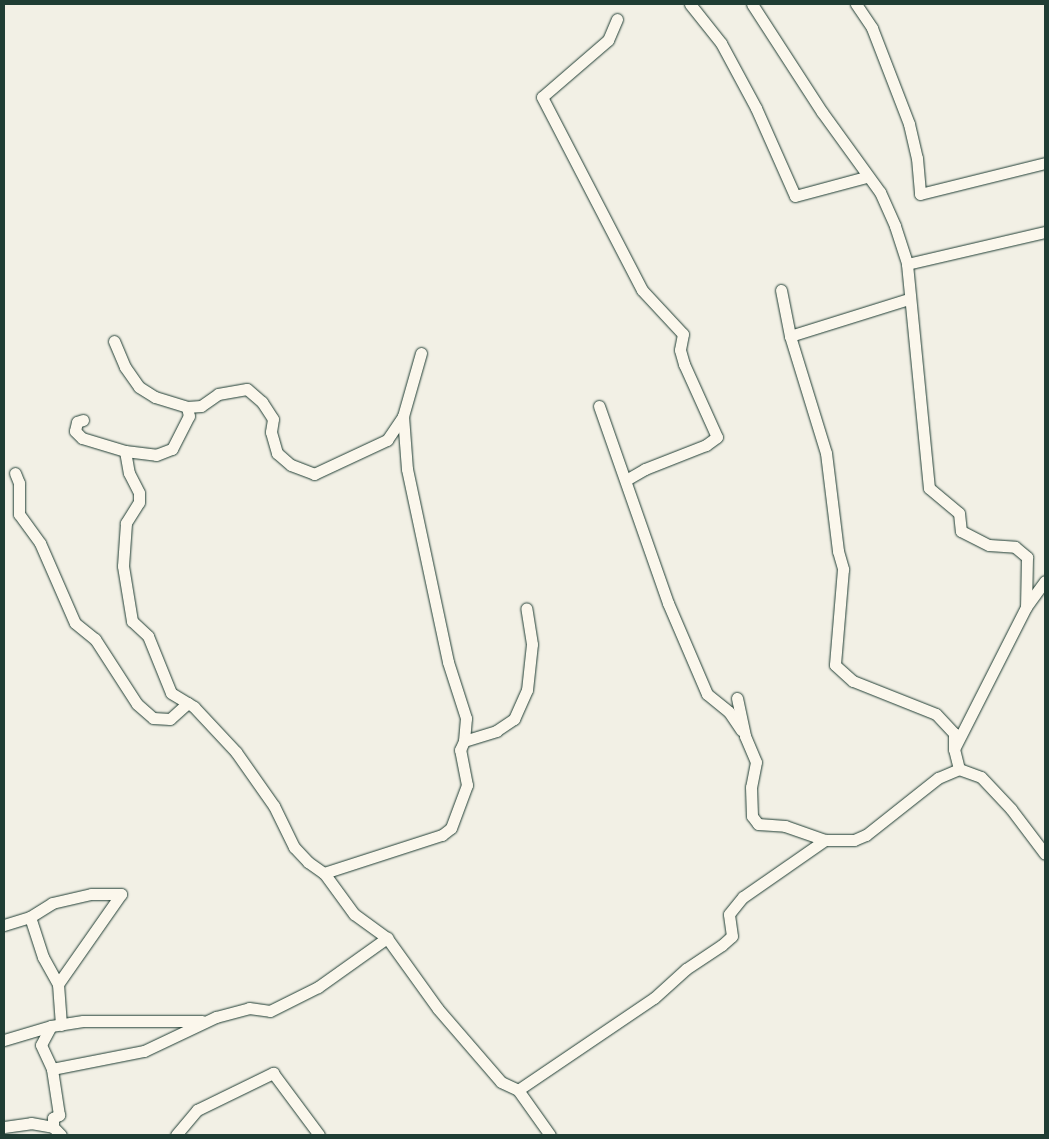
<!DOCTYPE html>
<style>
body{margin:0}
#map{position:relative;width:1049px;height:1139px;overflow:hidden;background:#f2f0e5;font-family:Kalam,sans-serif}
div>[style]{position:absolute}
.roads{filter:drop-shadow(0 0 1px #1f3d34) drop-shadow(0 0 1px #1f3d34)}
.minor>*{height:11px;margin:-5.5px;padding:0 5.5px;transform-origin:5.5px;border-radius:5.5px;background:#fbf7ec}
span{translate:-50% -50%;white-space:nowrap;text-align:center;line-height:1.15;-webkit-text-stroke:4.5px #fbf7ec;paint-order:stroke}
.frame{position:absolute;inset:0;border:5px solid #1f3d34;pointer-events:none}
</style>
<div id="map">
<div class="roads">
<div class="minor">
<div style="left:690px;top:4px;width:50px;rotate:51.5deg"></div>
<div style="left:721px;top:43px;width:74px;rotate:61.7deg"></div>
<div style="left:756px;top:108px;width:96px;rotate:66.1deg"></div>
<div style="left:795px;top:196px;width:73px;rotate:-15deg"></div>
<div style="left:752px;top:4px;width:129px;rotate:57.1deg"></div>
<div style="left:822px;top:112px;width:99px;rotate:54.1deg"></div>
<div style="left:880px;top:192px;width:37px;rotate:66deg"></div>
<div style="left:895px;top:226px;width:40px;rotate:72deg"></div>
<div style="left:907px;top:264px;width:225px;rotate:84.4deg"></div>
<div style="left:929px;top:488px;width:39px;rotate:40deg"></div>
<div style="left:959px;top:513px;width:18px;rotate:84deg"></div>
<div style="left:961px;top:531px;width:31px;rotate:27deg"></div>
<div style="left:989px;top:545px;width:26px;rotate:4deg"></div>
<div style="left:1015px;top:547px;width:16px;rotate:40deg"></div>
<div style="left:1027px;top:557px;width:50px;rotate:91.1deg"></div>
<div style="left:856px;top:4px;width:29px;rotate:56deg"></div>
<div style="left:872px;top:28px;width:103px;rotate:68.9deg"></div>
<div style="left:909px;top:124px;width:35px;rotate:77deg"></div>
<div style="left:917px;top:158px;width:36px;rotate:85deg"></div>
<div style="left:920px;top:194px;width:129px;rotate:-13.9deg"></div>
<div style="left:617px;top:19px;width:23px;rotate:113deg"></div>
<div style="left:608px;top:40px;width:87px;rotate:139.2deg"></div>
<div style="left:542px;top:97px;width:217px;rotate:62.6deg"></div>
<div style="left:642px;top:290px;width:60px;rotate:47deg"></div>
<div style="left:683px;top:334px;width:16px;rotate:101deg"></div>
<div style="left:680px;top:350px;width:15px;rotate:74deg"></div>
<div style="left:684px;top:364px;width:80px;rotate:65.7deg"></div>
<div style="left:717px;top:437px;width:14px;rotate:144deg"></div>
<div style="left:706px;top:445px;width:66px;rotate:158.5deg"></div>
<div style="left:645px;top:469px;width:22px;rotate:150deg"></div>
<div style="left:907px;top:264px;width:142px;rotate:-13.1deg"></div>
<div style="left:781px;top:290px;width:47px;rotate:78.9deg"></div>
<div style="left:790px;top:336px;width:125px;rotate:-17.3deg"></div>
<div style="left:790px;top:336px;width:122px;rotate:72.9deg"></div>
<div style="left:826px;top:453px;width:99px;rotate:83deg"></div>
<div style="left:838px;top:551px;width:19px;rotate:74deg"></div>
<div style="left:843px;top:569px;width:96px;rotate:94.8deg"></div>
<div style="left:835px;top:665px;width:24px;rotate:42deg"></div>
<div style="left:853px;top:681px;width:89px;rotate:21.7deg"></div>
<div style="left:936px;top:714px;width:26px;rotate:47deg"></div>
<div style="left:954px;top:733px;width:16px;rotate:90deg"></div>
<div style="left:114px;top:341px;width:28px;rotate:67deg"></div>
<div style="left:125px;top:367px;width:24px;rotate:55deg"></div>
<div style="left:139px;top:387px;width:19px;rotate:32deg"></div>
<div style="left:155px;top:397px;width:34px;rotate:17deg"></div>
<div style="left:187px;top:407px;width:14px;rotate:-4deg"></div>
<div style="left:201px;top:406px;width:21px;rotate:-35deg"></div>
<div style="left:218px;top:394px;width:29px;rotate:-10deg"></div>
<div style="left:247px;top:389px;width:20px;rotate:41deg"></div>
<div style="left:262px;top:402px;width:20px;rotate:57deg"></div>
<div style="left:273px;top:419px;width:13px;rotate:99deg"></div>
<div style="left:271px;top:432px;width:22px;rotate:74deg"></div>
<div style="left:277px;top:453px;width:18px;rotate:41deg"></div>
<div style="left:291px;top:465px;width:25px;rotate:21deg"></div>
<div style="left:314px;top:474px;width:81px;rotate:-25deg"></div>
<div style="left:387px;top:440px;width:29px;rotate:-56deg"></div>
<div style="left:421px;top:353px;width:66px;rotate:105.9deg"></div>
<div style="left:403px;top:416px;width:53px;rotate:85.7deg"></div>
<div style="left:407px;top:469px;width:197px;rotate:78deg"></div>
<div style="left:448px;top:662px;width:59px;rotate:72.2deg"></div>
<div style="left:466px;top:718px;width:23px;rotate:95deg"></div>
<div style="left:599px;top:406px;width:209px;rotate:70.7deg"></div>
<div style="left:668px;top:603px;width:99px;rotate:66.8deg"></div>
<div style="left:707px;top:694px;width:28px;rotate:39deg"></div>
<div style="left:729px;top:712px;width:22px;rotate:56deg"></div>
<div style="left:83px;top:420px;width:6px;rotate:162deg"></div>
<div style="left:77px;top:422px;width:9px;rotate:103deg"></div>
<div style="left:75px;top:431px;width:10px;rotate:45deg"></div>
<div style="left:82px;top:438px;width:45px;rotate:16.8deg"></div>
<div style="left:125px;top:451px;width:22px;rotate:80deg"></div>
<div style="left:129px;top:473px;width:22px;rotate:63deg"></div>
<div style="left:139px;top:493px;width:9px;rotate:90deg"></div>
<div style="left:139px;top:502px;width:25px;rotate:122deg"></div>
<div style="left:126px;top:523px;width:43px;rotate:94deg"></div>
<div style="left:123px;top:566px;width:56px;rotate:80.7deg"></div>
<div style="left:132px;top:621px;width:22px;rotate:43deg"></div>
<div style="left:148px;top:636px;width:61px;rotate:68deg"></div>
<div style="left:171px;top:693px;width:27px;rotate:31deg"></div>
<div style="left:194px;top:707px;width:62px;rotate:47deg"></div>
<div style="left:236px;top:752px;width:66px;rotate:54.9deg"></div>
<div style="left:274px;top:806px;width:46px;rotate:64deg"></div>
<div style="left:294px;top:847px;width:21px;rotate:47deg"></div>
<div style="left:308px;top:862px;width:19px;rotate:35deg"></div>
<div style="left:324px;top:873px;width:51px;rotate:53.8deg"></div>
<div style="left:354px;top:914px;width:41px;rotate:36deg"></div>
<div style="left:387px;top:938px;width:87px;rotate:54.3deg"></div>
<div style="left:438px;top:1009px;width:96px;rotate:49.2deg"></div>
<div style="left:501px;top:1082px;width:19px;rotate:25deg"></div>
<div style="left:518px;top:1090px;width:55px;rotate:54.6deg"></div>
<div style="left:125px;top:451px;width:31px;rotate:7deg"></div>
<div style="left:156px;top:455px;width:17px;rotate:-21deg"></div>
<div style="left:172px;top:449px;width:37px;rotate:-63deg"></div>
<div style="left:189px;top:416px;width:9px;rotate:-103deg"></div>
<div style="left:15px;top:473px;width:11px;rotate:68deg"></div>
<div style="left:19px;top:483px;width:31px;rotate:90deg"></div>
<div style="left:19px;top:514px;width:36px;rotate:54deg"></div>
<div style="left:40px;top:543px;width:87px;rotate:66.4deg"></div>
<div style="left:75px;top:623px;width:26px;rotate:39deg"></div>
<div style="left:95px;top:639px;width:77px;rotate:57.1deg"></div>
<div style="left:137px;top:704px;width:21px;rotate:41deg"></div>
<div style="left:153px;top:718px;width:17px;rotate:3deg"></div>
<div style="left:170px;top:719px;width:24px;rotate:-42deg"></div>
<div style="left:737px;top:698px;width:39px;rotate:78deg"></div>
<div style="left:745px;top:736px;width:28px;rotate:67deg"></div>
<div style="left:756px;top:762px;width:25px;rotate:101deg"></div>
<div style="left:751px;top:787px;width:29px;rotate:88deg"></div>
<div style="left:752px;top:816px;width:10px;rotate:53deg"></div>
<div style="left:758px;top:824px;width:27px;rotate:4deg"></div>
<div style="left:785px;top:826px;width:42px;rotate:19.3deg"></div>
<div style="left:825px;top:840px;width:29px"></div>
<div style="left:854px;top:840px;width:13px;rotate:-23deg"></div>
<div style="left:866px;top:835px;width:92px;rotate:-38.4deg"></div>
<div style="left:938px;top:778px;width:23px;rotate:-23deg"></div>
<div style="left:959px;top:769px;width:23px;rotate:20deg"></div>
<div style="left:981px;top:777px;width:44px;rotate:46.8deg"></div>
<div style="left:1011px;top:809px;width:56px;rotate:52.9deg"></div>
<div style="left:959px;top:769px;width:21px;rotate:-104deg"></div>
<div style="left:954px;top:749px;width:159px;rotate:-63.1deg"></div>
<div style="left:1026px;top:607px;width:32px;rotate:-54deg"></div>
<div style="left:324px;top:873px;width:124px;rotate:-17.9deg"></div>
<div style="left:442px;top:835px;width:11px;rotate:-38deg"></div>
<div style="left:451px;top:828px;width:46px;rotate:-69.6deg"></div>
<div style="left:467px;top:785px;width:36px;rotate:-101deg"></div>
<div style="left:460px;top:750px;width:10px;rotate:-66deg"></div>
<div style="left:464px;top:741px;width:34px;rotate:-17deg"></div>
<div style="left:496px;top:731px;width:22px;rotate:-34deg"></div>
<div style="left:514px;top:719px;width:32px;rotate:-66deg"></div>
<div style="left:527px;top:690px;width:46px;rotate:-83.8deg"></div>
<div style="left:532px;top:644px;width:36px;rotate:-99deg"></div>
<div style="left:30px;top:917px;width:42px;rotate:72deg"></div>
<div style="left:43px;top:957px;width:31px;rotate:61deg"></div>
<div style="left:58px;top:984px;width:41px;rotate:85.8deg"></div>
<div style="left:4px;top:925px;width:27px;rotate:-17deg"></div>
<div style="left:30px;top:917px;width:26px;rotate:-32deg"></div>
<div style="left:52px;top:903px;width:40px;rotate:-13deg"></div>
<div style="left:91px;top:894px;width:30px"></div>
<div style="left:58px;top:984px;width:110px;rotate:-55deg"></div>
<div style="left:51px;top:1026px;width:21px;rotate:118deg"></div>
<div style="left:41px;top:1045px;width:26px;rotate:65deg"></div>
<div style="left:4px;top:1040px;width:49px;rotate:-16.6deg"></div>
<div style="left:51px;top:1026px;width:32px;rotate:-9deg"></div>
<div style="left:83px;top:1021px;width:119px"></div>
<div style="left:518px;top:1090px;width:164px;rotate:-34.1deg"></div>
<div style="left:654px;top:998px;width:43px;rotate:-42.2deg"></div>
<div style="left:686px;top:969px;width:43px;rotate:-33.7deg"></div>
<div style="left:722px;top:945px;width:13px;rotate:-42deg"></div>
<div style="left:732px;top:936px;width:22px;rotate:-98deg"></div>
<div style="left:729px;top:914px;width:22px;rotate:-51deg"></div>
<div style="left:743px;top:897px;width:100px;rotate:-34.8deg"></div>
<div style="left:4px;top:1127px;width:27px;rotate:-8deg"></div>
<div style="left:31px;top:1123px;width:22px;rotate:10deg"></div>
<div style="left:53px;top:1127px;width:11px;rotate:45deg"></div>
<div style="left:53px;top:1127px;width:9px;rotate:-90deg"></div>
<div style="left:53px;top:1118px;width:7px;rotate:-27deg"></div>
<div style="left:59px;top:1115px;width:47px;rotate:-98.7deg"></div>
<div style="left:52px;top:1069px;width:94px;rotate:-11.1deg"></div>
<div style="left:144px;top:1051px;width:80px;rotate:-25.3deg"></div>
<div style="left:216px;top:1017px;width:34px;rotate:-15deg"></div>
<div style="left:249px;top:1008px;width:21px;rotate:8deg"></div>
<div style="left:270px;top:1011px;width:54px;rotate:-26.6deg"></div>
<div style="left:318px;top:987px;width:85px;rotate:-35.4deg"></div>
<div style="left:176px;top:1135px;width:33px;rotate:-50deg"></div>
<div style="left:197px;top:1110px;width:85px;rotate:-26deg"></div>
<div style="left:273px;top:1073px;width:77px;rotate:53.4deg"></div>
</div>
</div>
<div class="frame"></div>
</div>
